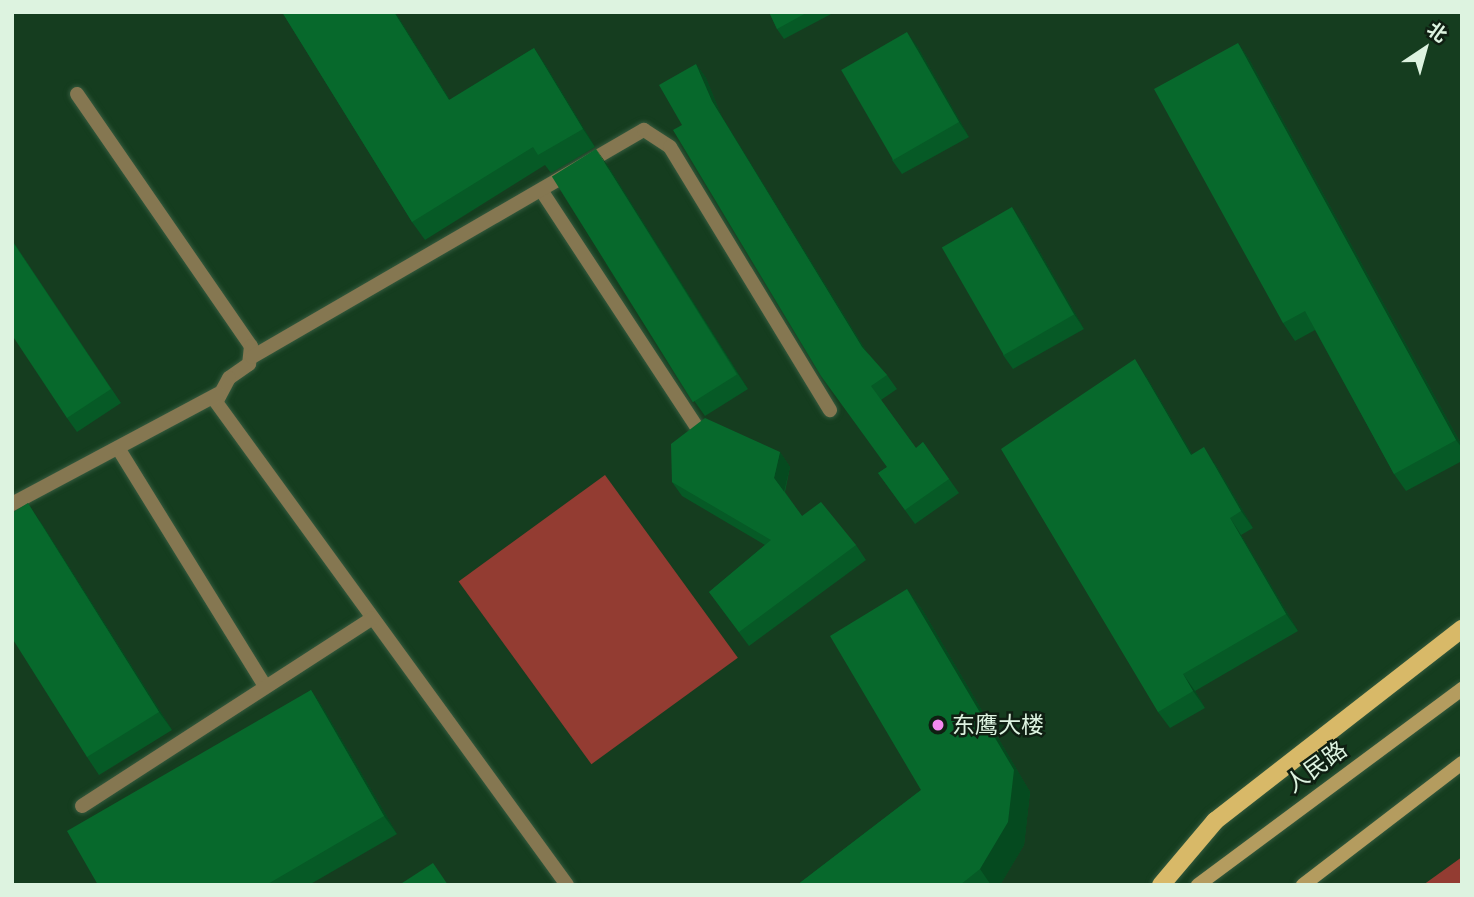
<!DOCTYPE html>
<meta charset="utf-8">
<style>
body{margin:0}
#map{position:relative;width:1474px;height:897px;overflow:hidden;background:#153d1f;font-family:"Asap Condensed","Noto Sans SC",sans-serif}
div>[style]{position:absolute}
.green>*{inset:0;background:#933c32;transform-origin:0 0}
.roads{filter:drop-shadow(0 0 2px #355a3e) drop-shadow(0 0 2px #355a3e)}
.lane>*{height:14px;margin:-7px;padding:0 7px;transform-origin:7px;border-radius:7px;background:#857751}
.secondary>*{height:14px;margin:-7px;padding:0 7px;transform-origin:7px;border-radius:7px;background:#b49c5f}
.primary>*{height:18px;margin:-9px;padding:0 9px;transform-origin:9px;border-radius:9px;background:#d8b968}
.wall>*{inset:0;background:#065a26}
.shaded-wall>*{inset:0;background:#054a1f}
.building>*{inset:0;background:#07692c;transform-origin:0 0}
.dots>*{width:19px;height:19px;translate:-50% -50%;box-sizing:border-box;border:4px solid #0f1f12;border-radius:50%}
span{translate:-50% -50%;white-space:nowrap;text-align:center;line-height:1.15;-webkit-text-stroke:5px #0f1f12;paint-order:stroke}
.poi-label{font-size:23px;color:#ddf3e0}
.left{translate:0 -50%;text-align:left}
.street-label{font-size:23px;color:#ddf3e0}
.frame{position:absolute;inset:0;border:14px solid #ddf3e0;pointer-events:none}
.north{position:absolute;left:1390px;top:14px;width:70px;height:70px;-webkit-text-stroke:5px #0f1f12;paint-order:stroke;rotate:36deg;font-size:19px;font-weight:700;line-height:28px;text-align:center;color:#ddf3e0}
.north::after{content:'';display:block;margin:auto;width:24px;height:32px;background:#ddf3e0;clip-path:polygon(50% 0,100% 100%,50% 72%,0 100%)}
</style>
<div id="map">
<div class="green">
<div style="left:605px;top:475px;width:226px;height:181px;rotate:54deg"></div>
<div style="clip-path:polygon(1462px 857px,1462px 885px,1423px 885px)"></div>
</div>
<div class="roads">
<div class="lane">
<div style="left:77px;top:94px;width:306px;rotate:55.4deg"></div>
<div style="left:251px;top:346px;width:18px;rotate:96deg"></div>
<div style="left:249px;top:364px;width:24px;rotate:145deg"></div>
<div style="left:229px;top:378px;width:27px;rotate:118deg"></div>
<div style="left:216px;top:402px;width:597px;rotate:53.99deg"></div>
<div style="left:541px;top:190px;width:282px;rotate:56.7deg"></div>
<div style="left:252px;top:357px;width:453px;rotate:-30.1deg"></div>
<div style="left:644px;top:130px;width:31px;rotate:33deg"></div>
<div style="left:670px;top:147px;width:308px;rotate:58.7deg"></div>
<div style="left:118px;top:448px;width:280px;rotate:58.3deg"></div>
<div style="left:12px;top:504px;width:234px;rotate:-28.1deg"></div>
<div style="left:82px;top:806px;width:346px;rotate:-32.9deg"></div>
</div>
<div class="secondary">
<div style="left:1198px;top:885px;width:329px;rotate:-36.6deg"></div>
<div style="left:1303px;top:885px;width:200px;rotate:-37.5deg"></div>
</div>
<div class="primary">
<div style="left:1161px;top:885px;width:84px;rotate:-49.8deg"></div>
<div style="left:1215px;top:821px;width:313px;rotate:-37.9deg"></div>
</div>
</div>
<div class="wall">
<div style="clip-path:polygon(282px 12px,395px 12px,450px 100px,534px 48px,546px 66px,595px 147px,551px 173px,545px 165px,425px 240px,412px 222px)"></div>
<div style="clip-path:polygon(769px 12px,832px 12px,833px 13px,784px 39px,777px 29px)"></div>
<div style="clip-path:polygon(1238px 43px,1250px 61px,1462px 446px,1462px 461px,1406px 491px,1394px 474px,1315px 330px,1295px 341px,1283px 323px)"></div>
<div style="clip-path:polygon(917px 46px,969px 137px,902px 174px,892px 160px)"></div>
<div style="clip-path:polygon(696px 64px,706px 78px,721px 115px,866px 351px,887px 375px,897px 389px,881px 400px,916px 448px,923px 442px,959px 493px,915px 524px,878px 473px,887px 467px)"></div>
<div style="clip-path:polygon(606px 163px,748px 389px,705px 416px,695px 402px)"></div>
<div style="clip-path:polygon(1022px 221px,1084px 329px,1013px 369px,1003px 355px)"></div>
<div style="clip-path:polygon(12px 240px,121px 403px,77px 432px,67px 418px)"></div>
<div style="clip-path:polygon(1146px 376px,1192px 454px,1215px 464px,1253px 528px,1241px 535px,1298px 631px,1195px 691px,1205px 708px,1170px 728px,1158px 712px)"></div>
<div style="clip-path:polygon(780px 452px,790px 467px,785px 492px,802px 516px,856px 545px,866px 560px,749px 646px,709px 592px,765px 545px,682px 496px,672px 482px)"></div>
<div style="clip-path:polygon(40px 521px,172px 730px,99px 775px,87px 757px)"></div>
<div style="clip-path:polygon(907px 589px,923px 611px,1030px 792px,1024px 845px,1000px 885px,797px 885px,921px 790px)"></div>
<div style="clip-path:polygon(311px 690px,323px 708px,397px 834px,309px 885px,98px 885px)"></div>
</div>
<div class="shaded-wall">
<div style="clip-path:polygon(394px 12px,395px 12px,461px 118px,449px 100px)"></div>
<div style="clip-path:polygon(907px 32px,917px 46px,969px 137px,959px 122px)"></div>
<div style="clip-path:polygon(1238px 43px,1250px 61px,1462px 446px,1462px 448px,1456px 440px)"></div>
<div style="clip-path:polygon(534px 48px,546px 66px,595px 147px,583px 129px)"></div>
<div style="clip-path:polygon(696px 64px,706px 78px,721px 115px,872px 361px,862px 347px,712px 101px)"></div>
<div style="clip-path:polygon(596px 149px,606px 163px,748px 389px,738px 374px)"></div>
<div style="clip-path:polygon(1012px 207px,1022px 221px,1084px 329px,1074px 314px)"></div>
<div style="clip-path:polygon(1135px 359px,1146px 376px,1202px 471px,1191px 455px)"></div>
<div style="clip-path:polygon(1204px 447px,1215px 464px,1253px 528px,1241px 511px)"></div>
<div style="clip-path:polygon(780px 452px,790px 467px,784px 492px,774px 478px)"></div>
<div style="clip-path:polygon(28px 503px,40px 521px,172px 730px,159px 712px)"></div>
<div style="clip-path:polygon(1230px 518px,1241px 535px,1298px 631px,1286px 614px)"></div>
<div style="clip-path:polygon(907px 589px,923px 611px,1030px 792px,1024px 845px,1000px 885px,991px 885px,980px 869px)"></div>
<div style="clip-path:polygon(1183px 674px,1195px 691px,1205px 708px,1193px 691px)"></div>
<div style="clip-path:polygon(311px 690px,323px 708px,397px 834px,384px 816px)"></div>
</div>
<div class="building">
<div style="clip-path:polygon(282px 12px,394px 12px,449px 100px,534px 48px,583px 129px,538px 155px,533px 147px,412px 222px)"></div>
<div style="clip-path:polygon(769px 12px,808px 12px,777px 29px)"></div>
<div style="left:907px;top:32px;width:104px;height:76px;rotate:60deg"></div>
<div style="clip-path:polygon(1238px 43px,1456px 440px,1394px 474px,1305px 311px,1283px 323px,1154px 89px)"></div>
<div style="clip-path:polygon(696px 64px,712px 101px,862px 347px,887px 375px,871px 386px,916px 448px,923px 442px,949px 479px,905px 510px,878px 473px,887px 467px,821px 376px,673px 130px,682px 125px,659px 85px)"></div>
<div style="left:596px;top:149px;width:266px;height:52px;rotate:58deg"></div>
<div style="left:1012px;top:207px;width:124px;height:81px;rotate:60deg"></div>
<div style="clip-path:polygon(12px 241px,111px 389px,67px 418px,12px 335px)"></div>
<div style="clip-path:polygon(1135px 359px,1191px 455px,1204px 447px,1241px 511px,1230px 518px,1286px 614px,1183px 674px,1193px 691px,1158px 712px,1001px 449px)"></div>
<div style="clip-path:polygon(705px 418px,780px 452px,774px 478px,802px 516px,821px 502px,856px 545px,739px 632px,709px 592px,771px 540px,672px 482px,671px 444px)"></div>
<div style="clip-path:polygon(28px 503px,159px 712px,87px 757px,12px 638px,12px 513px)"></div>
<div style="clip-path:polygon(907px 589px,1014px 770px,1008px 822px,980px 869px,960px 885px,797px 885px,921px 790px,830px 636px)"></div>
<div style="clip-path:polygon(311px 690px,384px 816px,266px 885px,98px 885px,67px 831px)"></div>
<div style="clip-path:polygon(433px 863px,448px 885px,399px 885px)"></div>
</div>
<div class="dots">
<div style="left:938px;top:725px;background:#f589ef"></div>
</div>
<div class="poi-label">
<span class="left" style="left:952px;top:725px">东鹰大楼</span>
</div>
<div class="street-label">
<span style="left:1316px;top:767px;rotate:-36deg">人民路</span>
</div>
<div class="frame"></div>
<div class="north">北</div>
</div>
